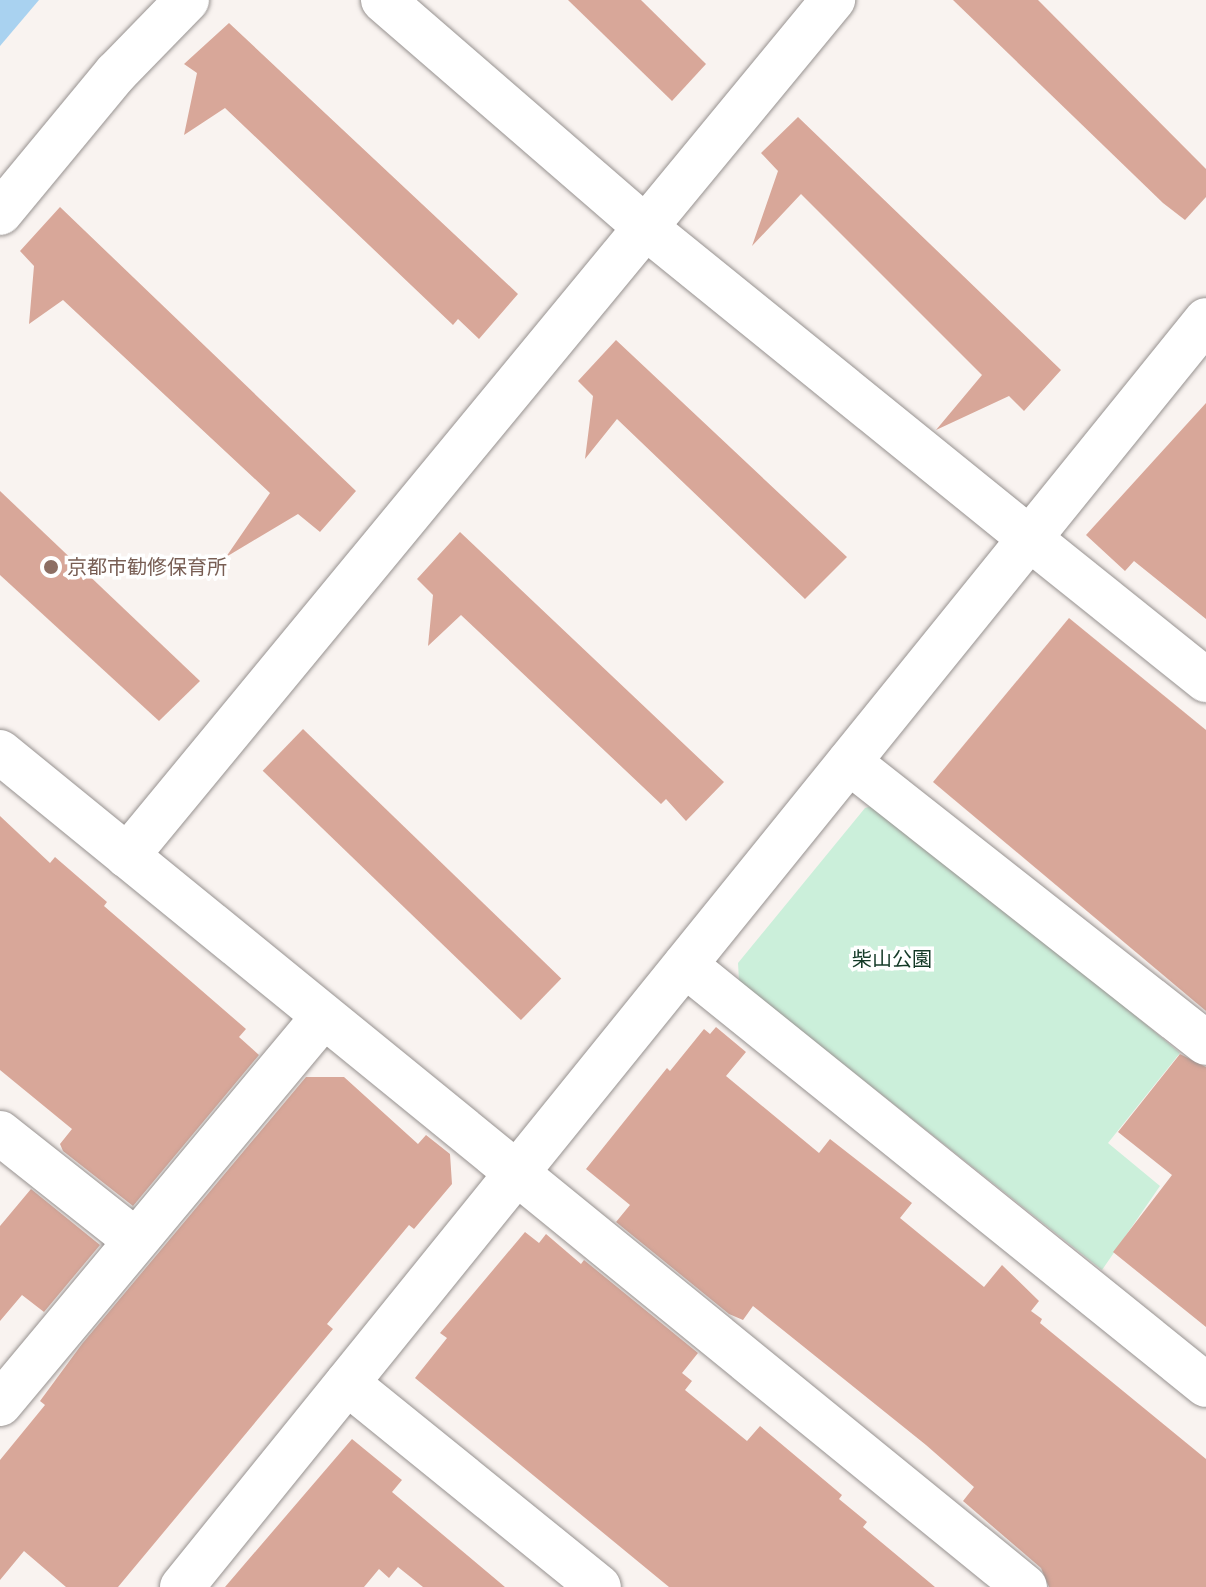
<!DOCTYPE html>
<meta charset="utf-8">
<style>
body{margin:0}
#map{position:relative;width:1206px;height:1587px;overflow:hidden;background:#f9f3f0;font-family:"Work Sans","Noto Sans JP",sans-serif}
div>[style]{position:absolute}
.green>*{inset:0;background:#cbefda}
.water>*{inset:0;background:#a9d2f0}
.building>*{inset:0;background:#d8a799;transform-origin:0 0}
.roads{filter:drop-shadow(0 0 2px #979290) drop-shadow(0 0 2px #979290)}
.minor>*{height:44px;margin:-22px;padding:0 22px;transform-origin:22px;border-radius:22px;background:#fff}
.tertiary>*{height:44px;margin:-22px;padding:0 22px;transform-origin:22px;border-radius:22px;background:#fff}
.dots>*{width:22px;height:22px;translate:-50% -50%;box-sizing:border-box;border:4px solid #fff;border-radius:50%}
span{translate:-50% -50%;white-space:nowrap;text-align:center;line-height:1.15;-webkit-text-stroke:7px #fff;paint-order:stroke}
.education-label{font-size:20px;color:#785e54}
.left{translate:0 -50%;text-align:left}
.park-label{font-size:20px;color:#133926}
</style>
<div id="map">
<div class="green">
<div style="clip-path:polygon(882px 803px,1180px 1053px,1108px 1143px,1160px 1186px,1102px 1270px,739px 981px,738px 963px,865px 808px)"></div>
</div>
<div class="water">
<div style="clip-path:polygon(0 0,39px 0,0 46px)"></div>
</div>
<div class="building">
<div style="clip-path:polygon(568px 0,641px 0,706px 64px,672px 101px)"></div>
<div style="clip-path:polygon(953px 0,1038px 0,1206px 169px,1206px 197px,1185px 220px,1163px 203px)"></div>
<div style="clip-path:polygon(229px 23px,518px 294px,479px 339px,458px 319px,453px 325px,225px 108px,184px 135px,197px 73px,184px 64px)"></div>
<div style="clip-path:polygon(798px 117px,1061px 370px,1024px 411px,1009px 396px,936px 430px,982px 375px,801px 194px,752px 246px,778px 171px,761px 153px)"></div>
<div style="clip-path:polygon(60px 207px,356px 491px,320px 532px,298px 514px,226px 557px,270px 493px,63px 300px,29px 324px,34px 266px,20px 251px)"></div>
<div style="clip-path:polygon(616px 340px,847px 557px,805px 599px,617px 419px,585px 459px,593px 396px,578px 381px)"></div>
<div style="clip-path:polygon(1206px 403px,1206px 619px,1134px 561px,1125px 571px,1086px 535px)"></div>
<div style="clip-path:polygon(0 491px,200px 681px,159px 721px,0 575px)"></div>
<div style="clip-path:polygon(460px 532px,724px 782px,686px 821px,666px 799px,661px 804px,461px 615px,428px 646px,433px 595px,417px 579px)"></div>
<div style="clip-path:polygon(1069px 618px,1206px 730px,1206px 1011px,933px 782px)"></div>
<div style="left:303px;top:729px;width:359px;height:58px;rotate:44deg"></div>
<div style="clip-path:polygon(0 816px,50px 863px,55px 857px,107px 902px,104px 906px,246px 1029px,239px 1037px,259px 1055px,133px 1206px,63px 1151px,60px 1144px,72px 1129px,0 1070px)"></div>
<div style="clip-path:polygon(716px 1027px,746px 1052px,726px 1076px,819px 1153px,830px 1139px,912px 1203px,900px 1218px,984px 1287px,1002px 1265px,1039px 1301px,1031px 1311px,1042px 1319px,1040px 1323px,1206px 1459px,1206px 1587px,1049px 1587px,1041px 1568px,963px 1501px,974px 1487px,926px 1445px,753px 1306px,743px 1320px,729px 1314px,616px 1222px,630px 1205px,586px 1169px,667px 1068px,670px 1071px,704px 1029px,710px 1034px)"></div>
<div style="clip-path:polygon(1180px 1054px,1206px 1067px,1206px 1327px,1113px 1252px,1172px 1175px,1118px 1132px)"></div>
<div style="clip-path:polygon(306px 1077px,344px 1077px,418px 1144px,426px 1135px,450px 1154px,452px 1184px,414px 1229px,409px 1225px,327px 1324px,333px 1329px,118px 1587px,66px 1587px,24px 1551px,0 1580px,0 1460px,45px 1405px,40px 1401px,82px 1344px)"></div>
<div style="clip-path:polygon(31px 1189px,100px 1245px,44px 1312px,22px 1295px,0 1321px,0 1226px)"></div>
<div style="clip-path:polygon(525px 1232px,539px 1243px,546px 1234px,581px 1264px,584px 1260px,698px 1353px,682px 1373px,692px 1381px,685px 1390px,747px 1441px,760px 1426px,842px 1495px,839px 1499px,867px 1522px,863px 1527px,935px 1587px,669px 1587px,415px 1378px,447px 1338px,440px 1333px)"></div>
<div style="clip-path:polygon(352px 1439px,402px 1480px,392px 1492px,505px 1587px,423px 1587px,398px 1567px,389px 1578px,379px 1569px,364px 1587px,225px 1587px)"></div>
</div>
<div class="roads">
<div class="minor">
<div style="left:0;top:213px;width:182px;rotate:-50.4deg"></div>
<div style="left:116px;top:73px;width:102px;rotate:-45.8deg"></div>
<div style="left:1030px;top:539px;width:226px;rotate:38.7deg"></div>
<div style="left:0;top:752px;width:1322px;rotate:39.17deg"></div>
<div style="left:849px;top:762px;width:454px;rotate:38.2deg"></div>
<div style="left:127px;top:856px;width:1110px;rotate:-50.49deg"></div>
<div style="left:685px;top:965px;width:669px;rotate:38.87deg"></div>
<div style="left:0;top:1133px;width:172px;rotate:38.4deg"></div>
<div style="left:347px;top:1383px;width:324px;rotate:39deg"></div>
<div style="left:0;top:1404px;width:504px;rotate:-50.15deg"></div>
<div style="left:182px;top:1587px;width:1629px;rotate:-51.05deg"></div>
</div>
<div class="tertiary">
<div style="left:383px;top:0;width:347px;rotate:40.9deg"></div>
<div style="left:645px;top:227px;width:496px;rotate:39deg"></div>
</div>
</div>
<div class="dots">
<div style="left:51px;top:567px;background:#8d6e63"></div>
</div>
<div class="education-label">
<span class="left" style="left:67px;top:567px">京都市勧修保育所</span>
</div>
<div class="park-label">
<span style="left:892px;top:959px">柴山公園</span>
</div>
</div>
